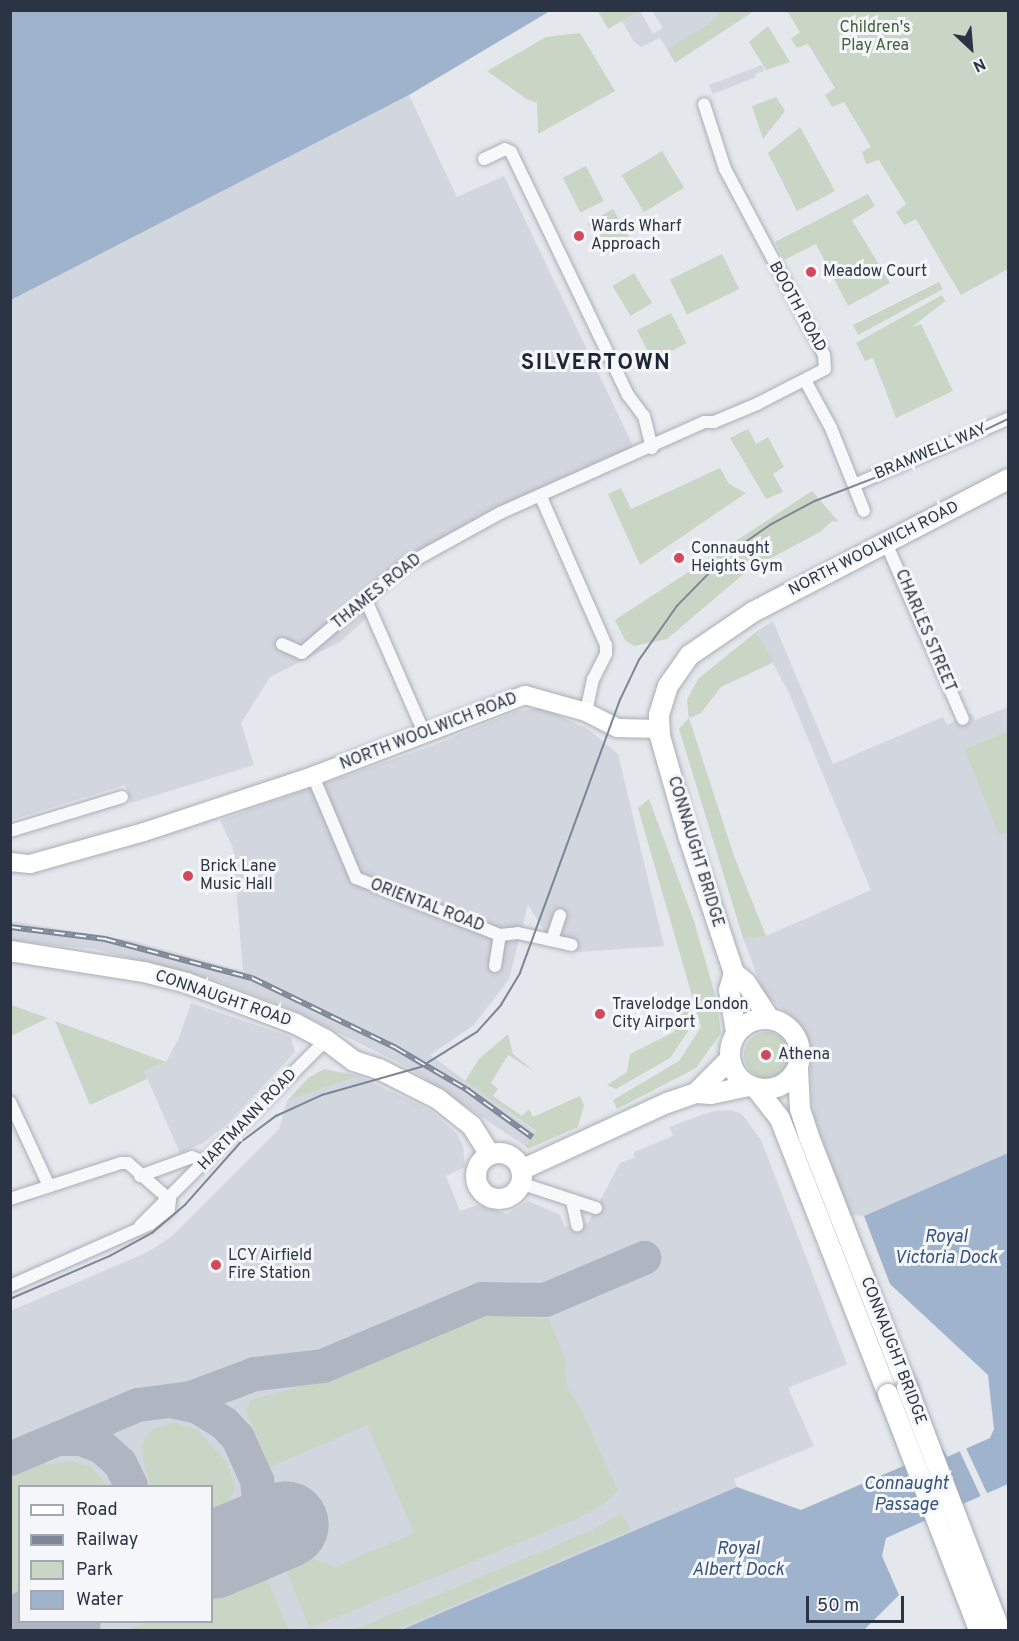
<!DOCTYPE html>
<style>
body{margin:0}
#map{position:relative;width:1019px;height:1641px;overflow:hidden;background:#e4e7ec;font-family:Overpass,sans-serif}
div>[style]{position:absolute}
.built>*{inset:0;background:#d2d6de}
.green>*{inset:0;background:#c9d6c5;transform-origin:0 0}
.round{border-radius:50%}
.water>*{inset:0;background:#9fb4cc}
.pier>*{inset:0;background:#e4e7ec;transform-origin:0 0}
.taxiway>*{height:34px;margin:-17px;padding:0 17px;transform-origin:17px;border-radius:17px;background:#b0b6c1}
.runway>*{height:87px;margin:-43.5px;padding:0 43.5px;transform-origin:43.5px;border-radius:43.5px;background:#b0b6c1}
.roads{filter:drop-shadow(0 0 2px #a9aeb7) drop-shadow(0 0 2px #a9aeb7)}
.street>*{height:12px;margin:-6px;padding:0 6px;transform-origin:6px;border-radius:6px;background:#f7f8fa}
.secondary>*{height:18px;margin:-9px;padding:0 9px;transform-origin:9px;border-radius:9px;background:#fff}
.primary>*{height:20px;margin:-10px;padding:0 10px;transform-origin:10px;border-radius:10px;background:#fff}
.primary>.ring{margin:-10px;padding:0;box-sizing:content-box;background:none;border:20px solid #fff;border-radius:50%}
.tram>*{height:1.5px;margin:-0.75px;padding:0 0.75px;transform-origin:0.75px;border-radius:0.75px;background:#7d8696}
.rail>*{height:6px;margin-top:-3px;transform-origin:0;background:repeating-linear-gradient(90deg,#f4f6f9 0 11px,#7d8696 0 22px);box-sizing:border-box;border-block:2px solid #7d8696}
.bridges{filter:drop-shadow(0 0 2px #a3abb8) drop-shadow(0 0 2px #a3abb8)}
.primary-bridge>*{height:20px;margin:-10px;padding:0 10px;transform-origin:10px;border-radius:10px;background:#fff}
.dots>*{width:16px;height:16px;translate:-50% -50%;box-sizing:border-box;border:3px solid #f4f6f9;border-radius:50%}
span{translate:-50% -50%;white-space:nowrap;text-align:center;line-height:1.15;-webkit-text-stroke:6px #f4f6f9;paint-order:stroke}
.park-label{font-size:16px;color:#3f6138}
.poi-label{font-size:16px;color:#2b3445}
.left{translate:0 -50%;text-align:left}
.street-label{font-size:16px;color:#2b3445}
.water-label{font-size:18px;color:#34527a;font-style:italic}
.district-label{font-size:22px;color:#1d2536;font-weight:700;letter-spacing:1.5px}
.frame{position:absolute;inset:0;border:12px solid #2b3445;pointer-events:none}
.legend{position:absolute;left:18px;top:1485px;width:195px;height:138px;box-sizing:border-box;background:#f4f6f9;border:2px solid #a4a8b1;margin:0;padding:8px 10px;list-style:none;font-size:18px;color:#2b3445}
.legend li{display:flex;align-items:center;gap:12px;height:30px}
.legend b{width:30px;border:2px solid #a4a8b1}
.north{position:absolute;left:941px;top:18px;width:60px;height:60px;-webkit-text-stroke:4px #f4f6f9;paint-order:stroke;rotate:154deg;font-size:16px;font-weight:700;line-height:24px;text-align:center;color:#2b3445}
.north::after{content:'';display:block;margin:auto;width:21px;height:27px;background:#2b3445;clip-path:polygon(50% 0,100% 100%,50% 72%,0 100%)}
.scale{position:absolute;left:806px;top:1596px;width:98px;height:27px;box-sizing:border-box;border:3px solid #2b3445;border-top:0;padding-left:8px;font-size:18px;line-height:21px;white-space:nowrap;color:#2b3445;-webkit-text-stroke:4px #f4f6f9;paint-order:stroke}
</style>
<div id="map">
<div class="built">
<div style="clip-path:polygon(640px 11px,653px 34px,663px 28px,652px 11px,718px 11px,716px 20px,667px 49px,660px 38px,641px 47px,634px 42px,622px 21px)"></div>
<div style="clip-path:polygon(762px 65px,764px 71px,755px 74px,756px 77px,713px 94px,709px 85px)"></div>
<div style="clip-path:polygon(409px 95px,457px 197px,504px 176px,635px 450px,428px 547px,372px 605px,369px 616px,340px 642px,270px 677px,241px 723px,254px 765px,131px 803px,125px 785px,11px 820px,11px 300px)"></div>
<div style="clip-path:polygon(773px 621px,833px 764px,943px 717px,947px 725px,972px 714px,975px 720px,1008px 707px,1008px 731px,964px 749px,999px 834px,1008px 831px,1008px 1153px,864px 1216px,850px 1215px,813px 1114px,809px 1049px,797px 1021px,764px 994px,743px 938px,766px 936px,871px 890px,789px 693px,756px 632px)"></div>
<div style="clip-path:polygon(542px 708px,588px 729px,618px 754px,664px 946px,577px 952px,554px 948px,528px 904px,509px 979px,474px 1025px,430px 1055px,536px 1132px,525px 1146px,409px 1068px,291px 1009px,215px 980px,94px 949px,11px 941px,10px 921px,134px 941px,243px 971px,233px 848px,220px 820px,434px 745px,517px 711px)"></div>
<div style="clip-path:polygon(191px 1003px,291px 1037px,295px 1052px,226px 1125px,203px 1143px,180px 1153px,144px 1071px,166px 1062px,178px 1040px)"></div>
<div style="clip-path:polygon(evenodd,359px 1076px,430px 1110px,457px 1134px,463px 1146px,465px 1167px,446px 1176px,460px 1211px,478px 1205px,507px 1214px,528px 1201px,560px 1215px,565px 1227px,588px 1223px,620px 1163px,634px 1158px,634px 1152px,673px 1136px,669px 1127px,713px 1111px,731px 1110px,742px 1114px,761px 1140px,847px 1364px,788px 1388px,814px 1446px,734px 1479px,737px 1487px,401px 1630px,11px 1630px,10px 1311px,146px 1253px,171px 1237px,279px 1129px,287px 1101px,359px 1076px,20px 1486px,212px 1486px,212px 1622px,20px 1622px,20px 1486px)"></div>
</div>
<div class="green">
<div style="clip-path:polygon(598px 11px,640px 11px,608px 29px)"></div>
<div style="clip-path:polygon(718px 11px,754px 11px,675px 63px,667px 49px,715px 20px)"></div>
<div style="clip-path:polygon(787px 11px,1008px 11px,1008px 269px,961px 295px,916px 219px,904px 225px,896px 212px,906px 204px,879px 160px,866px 164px,862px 152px,871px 147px,844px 102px,832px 107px,825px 95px,835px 88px,808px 44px,797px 48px,791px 39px,800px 32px)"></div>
<div style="clip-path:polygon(768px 26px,790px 62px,766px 70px,749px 42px)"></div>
<div style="clip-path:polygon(580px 33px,615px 91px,538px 134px,537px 103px,525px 98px,487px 71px,546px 37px)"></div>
<div style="clip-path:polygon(776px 97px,785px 111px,763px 139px,752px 106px)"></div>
<div style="clip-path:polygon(800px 127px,835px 191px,797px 211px,768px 153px)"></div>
<div style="left:662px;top:151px;width:43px;height:47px;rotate:59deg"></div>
<div style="left:586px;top:166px;width:39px;height:26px;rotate:63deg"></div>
<div style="clip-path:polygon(868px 194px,875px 206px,852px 220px,890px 283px,848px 306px,816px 244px,784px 260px,775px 242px)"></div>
<div style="left:613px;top:209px;width:36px;height:29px;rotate:60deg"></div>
<div style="left:722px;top:254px;width:39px;height:58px;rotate:64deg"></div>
<div style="left:634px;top:273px;width:35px;height:25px;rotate:59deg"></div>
<div style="clip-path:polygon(939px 282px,943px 289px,858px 335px,853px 325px)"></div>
<div style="clip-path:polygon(942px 295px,945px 301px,912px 327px,921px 324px,953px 391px,896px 418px,873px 358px,865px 361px,856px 343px)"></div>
<div style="left:671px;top:313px;width:34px;height:38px;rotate:63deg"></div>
<div style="clip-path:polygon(748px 429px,756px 444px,768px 437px,784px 467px,773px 474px,783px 492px,766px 499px,730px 438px)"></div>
<div style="clip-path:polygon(720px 468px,729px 484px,746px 493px,640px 565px,608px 494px,621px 488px,631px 509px)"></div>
<div style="clip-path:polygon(812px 491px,839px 522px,832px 521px,820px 532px,747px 571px,667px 639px,634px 646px,625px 640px,615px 620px)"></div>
<div style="clip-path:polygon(756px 632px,774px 662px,721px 687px,701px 713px,689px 718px,734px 856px,766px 936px,743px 938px,679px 729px,689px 718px,687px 700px,698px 679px)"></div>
<div style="clip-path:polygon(1008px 731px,1008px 831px,999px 835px,964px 749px)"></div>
<div style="clip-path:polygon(649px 799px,694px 921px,717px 1002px,721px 1033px,696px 1068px,617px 1109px,613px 1100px,679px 1061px,701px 1027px,638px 808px)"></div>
<div style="clip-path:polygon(11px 1005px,48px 1018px,11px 1036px)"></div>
<div style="clip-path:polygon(688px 1005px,688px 1031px,670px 1058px,616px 1089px,607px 1085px,627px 1072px,630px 1054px,674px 1032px,682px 1008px)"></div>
<div style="clip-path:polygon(55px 1021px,166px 1062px,144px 1071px,147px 1079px,90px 1105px)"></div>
<div class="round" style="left:744px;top:1032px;width:46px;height:46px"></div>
<div style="clip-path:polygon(508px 1034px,513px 1054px,534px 1071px,508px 1055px,491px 1083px,498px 1089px,493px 1096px,522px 1116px,529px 1109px,533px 1117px,580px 1096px,584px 1105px,578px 1127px,528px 1149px,525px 1146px,536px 1131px,465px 1081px,479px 1059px)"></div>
<div style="clip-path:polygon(324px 1069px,359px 1076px,287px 1101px,308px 1078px)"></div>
<div style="clip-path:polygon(493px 1316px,549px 1319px,565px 1359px,566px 1385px,580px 1407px,618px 1491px,605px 1503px,574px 1520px,310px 1628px,283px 1564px,304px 1555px,336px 1567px,414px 1533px,367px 1425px,270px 1467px,246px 1411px,251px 1400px,341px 1375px,469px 1321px)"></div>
<div style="clip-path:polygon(174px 1422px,198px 1430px,228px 1464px,235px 1490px,224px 1511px,212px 1516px,212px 1486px,151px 1486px,142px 1457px,143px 1442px,153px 1429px)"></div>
<div style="clip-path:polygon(70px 1461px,90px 1466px,108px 1486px,20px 1486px,19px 1600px,11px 1603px,11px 1475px,30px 1467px)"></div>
<div style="clip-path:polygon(621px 1513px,631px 1530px,396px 1630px,354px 1630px,593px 1530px)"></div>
<div style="clip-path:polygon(264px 1572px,289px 1630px,126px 1630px,147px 1622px,212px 1622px,212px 1594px)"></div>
</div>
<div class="water">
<div style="clip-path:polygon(11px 10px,550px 10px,550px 11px,409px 95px,11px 300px)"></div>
<div style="clip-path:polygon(1008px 1153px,1008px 1484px,886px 1538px,882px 1556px,899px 1595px,864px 1630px,401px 1630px,737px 1487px,801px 1510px,943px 1449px,947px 1457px,990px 1438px,994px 1429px,988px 1375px,890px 1284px,864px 1216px)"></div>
</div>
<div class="pier">
<div style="left:965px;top:1446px;width:55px;height:7px;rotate:65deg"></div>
</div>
<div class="taxiway">
<div style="left:171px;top:1401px;width:28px;rotate:13deg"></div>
<div style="left:198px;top:1407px;width:31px;rotate:32deg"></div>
<div style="left:224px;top:1423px;width:21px;rotate:47deg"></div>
<div style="left:238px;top:1438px;width:46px;rotate:65.7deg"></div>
<div style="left:257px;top:1480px;width:19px;rotate:84deg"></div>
<div style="left:259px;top:1499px;width:27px;rotate:107deg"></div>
<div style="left:251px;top:1525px;width:20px;rotate:131deg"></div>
<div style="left:238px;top:1540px;width:30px;rotate:150deg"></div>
<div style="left:58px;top:1439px;width:23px"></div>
<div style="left:81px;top:1439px;width:22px;rotate:21deg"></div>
<div style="left:102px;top:1447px;width:24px;rotate:42deg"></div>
<div style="left:120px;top:1463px;width:25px;rotate:64deg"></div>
<div style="left:10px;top:1459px;width:139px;rotate:-22.9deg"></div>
<div style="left:138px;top:1405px;width:53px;rotate:-7.5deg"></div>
<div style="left:191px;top:1398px;width:68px;rotate:-20.6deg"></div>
<div style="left:255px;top:1374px;width:68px;rotate:-6.7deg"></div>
<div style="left:323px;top:1366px;width:173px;rotate:-22.8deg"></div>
<div style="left:482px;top:1299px;width:63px;rotate:0.9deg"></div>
<div style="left:545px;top:1300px;width:108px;rotate:-23deg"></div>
</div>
<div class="runway">
<div style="left:212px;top:1555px;width:79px;rotate:-23deg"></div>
<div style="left:36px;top:1630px;width:22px;rotate:-21deg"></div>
</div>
<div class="roads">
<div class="street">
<div style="left:484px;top:159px;width:23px;rotate:-25deg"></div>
<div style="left:505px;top:149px;width:7px;rotate:27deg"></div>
<div style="left:511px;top:152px;width:270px;rotate:64.3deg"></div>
<div style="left:628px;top:395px;width:26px;rotate:53deg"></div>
<div style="left:644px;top:416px;width:33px;rotate:76deg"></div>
<div style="left:806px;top:382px;width:52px;rotate:61.5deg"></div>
<div style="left:831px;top:428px;width:89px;rotate:68.3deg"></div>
<div style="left:854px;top:485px;width:168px;rotate:-23.2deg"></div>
<div style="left:541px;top:497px;width:162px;rotate:66.3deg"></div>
<div style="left:606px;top:645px;width:9px;rotate:90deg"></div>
<div style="left:606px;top:654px;width:28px;rotate:117deg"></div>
<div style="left:593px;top:679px;width:34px;rotate:102deg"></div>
<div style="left:886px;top:543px;width:192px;rotate:66.4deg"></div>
<div style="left:366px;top:600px;width:147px;rotate:66.4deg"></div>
<div style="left:282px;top:644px;width:22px;rotate:24deg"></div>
<div style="left:302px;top:653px;width:134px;rotate:-40.5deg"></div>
<div style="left:404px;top:566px;width:110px;rotate:-28.9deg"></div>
<div style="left:500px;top:513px;width:223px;rotate:-24deg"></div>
<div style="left:704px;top:422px;width:10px"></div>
<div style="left:714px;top:422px;width:47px;rotate:-22.7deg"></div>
<div style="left:757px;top:404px;width:76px;rotate:-27.2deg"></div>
<div style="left:825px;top:369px;width:14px;rotate:-94deg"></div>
<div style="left:824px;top:355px;width:211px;rotate:-118deg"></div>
<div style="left:725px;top:169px;width:68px;rotate:-107.9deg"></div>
<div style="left:313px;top:776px;width:111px;rotate:67.1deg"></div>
<div style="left:356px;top:878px;width:155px;rotate:21.6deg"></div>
<div style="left:500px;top:935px;width:18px;rotate:-6deg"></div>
<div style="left:518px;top:933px;width:55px;rotate:12.5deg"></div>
<div style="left:10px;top:831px;width:117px;rotate:-16.9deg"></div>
<div style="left:552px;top:940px;width:26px;rotate:-72deg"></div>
<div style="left:495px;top:966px;width:31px;rotate:-81deg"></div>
<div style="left:10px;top:1102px;width:93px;rotate:65.1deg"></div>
<div style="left:140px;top:1176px;width:55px;rotate:-20.1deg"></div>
<div style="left:192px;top:1157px;width:15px;rotate:23deg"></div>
<div style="left:520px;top:1183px;width:80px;rotate:18.2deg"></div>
<div style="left:10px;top:1199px;width:117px;rotate:-18deg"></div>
<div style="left:121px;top:1163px;width:7px"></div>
<div style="left:128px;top:1163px;width:56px;rotate:41.4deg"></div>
<div style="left:572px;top:1201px;width:25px;rotate:78deg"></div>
<div style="left:140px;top:1226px;width:263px;rotate:-45deg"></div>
<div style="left:10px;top:1286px;width:153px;rotate:-23.9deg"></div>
<div style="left:150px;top:1224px;width:24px;rotate:-38deg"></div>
<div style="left:169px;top:1209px;width:9px;rotate:-84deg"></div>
</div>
<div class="secondary">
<div style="left:10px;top:862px;width:20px;rotate:6deg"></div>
<div style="left:30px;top:864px;width:118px;rotate:-15.7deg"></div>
<div style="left:144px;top:832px;width:178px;rotate:-18.3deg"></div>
<div style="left:313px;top:776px;width:227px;rotate:-20.9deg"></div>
<div style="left:525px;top:695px;width:63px;rotate:15.6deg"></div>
<div style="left:586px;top:712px;width:35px;rotate:27deg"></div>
<div style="left:617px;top:728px;width:42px;rotate:1.4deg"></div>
</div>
<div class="primary">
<div style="left:10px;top:951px;width:136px;rotate:8.9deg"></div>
<div style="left:144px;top:972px;width:44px;rotate:14.3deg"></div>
<div style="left:187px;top:983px;width:116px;rotate:20.6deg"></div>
<div style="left:296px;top:1024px;width:34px;rotate:28deg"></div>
<div style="left:326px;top:1040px;width:35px;rotate:37deg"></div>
<div style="left:354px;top:1061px;width:26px;rotate:18deg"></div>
<div style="left:379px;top:1069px;width:66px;rotate:27deg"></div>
<div style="left:438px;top:1099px;width:43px;rotate:38.5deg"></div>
<div style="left:472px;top:1126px;width:34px;rotate:58deg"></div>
<div style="left:734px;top:973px;width:18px;rotate:106deg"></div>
<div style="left:729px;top:990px;width:43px;rotate:80.5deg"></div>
<div style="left:769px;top:1018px;width:42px;rotate:-123.3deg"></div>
<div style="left:746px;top:983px;width:16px;rotate:-140deg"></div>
<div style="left:734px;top:973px;width:142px;rotate:-108.4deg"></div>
<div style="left:689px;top:838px;width:106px;rotate:-105.9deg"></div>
<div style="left:660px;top:736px;width:21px;rotate:-93deg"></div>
<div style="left:659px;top:715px;width:30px;rotate:-73deg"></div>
<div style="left:668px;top:686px;width:38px;rotate:-55deg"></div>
<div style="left:690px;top:655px;width:76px;rotate:-34.3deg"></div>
<div style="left:753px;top:612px;width:288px;rotate:-27.5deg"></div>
<div class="ring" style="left:730px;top:1019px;width:50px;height:50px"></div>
<div style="left:798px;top:1069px;width:40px;rotate:87.1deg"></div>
<div style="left:800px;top:1109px;width:29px;rotate:72deg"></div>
<div style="left:809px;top:1137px;width:269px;rotate:68.6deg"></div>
<div style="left:756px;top:1088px;width:39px;rotate:52deg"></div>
<div style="left:780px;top:1119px;width:295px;rotate:68.6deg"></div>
<div style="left:696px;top:1093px;width:48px;rotate:-45deg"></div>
<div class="ring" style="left:476px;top:1153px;width:26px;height:26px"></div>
<div style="left:521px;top:1170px;width:161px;rotate:-24.7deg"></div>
<div style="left:667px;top:1103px;width:31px;rotate:-19deg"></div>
<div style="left:696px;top:1093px;width:15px;rotate:4deg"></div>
<div style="left:711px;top:1094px;width:40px;rotate:-12deg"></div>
</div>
</div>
<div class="tram">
<div style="left:10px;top:1299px;width:109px;rotate:-23.3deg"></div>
<div style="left:110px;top:1256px;width:48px;rotate:-28.7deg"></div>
<div style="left:152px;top:1233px;width:43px;rotate:-40.3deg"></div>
<div style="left:185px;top:1205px;width:84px;rotate:-48.4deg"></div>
<div style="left:241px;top:1142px;width:44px;rotate:-36.6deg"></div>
<div style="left:276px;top:1116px;width:51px;rotate:-24.5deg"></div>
<div style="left:322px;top:1095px;width:103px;rotate:-15.8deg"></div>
<div style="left:421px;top:1067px;width:66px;rotate:-32deg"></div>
<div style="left:477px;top:1032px;width:36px;rotate:-48deg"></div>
<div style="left:501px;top:1005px;width:37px;rotate:-59deg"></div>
<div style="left:520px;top:973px;width:291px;rotate:-69.9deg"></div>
<div style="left:620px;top:700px;width:44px;rotate:-64.6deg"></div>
<div style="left:639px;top:660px;width:66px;rotate:-54.9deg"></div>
<div style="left:677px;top:606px;width:73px;rotate:-45.6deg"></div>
<div style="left:728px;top:554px;width:51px;rotate:-34.6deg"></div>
<div style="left:770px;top:525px;width:51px;rotate:-28.1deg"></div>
<div style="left:815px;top:501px;width:122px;rotate:-21.1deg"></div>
<div style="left:929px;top:457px;width:88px;rotate:-25.7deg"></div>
</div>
<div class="rail">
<div style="left:10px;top:927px;width:96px;rotate:7.2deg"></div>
<div style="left:105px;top:939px;width:152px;rotate:14.9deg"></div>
<div style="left:252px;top:978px;width:160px;rotate:25.9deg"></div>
<div style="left:396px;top:1048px;width:81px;rotate:30.4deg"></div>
<div style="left:466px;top:1089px;width:82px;rotate:36deg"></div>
</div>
<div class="bridges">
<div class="primary-bridge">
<div style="left:907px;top:1387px;width:260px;rotate:69.1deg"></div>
<div style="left:888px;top:1394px;width:253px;rotate:68.9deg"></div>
</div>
</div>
<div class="dots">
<div style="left:579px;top:236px;background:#d1495b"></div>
<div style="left:811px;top:272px;background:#d1495b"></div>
<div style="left:679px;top:558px;background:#d1495b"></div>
<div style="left:188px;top:876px;background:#d1495b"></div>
<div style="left:600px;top:1014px;background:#d1495b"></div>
<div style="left:766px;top:1055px;background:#d1495b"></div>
<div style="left:216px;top:1265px;background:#d1495b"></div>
</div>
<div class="park-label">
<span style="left:875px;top:37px">Children's<br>Play Area</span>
</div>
<div class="poi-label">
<span class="left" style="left:591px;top:236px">Wards Wharf<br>Approach</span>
<span class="left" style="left:823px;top:272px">Meadow Court</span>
<span class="left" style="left:691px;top:558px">Connaught<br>Heights Gym</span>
<span class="left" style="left:200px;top:876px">Brick Lane<br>Music Hall</span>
<span class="left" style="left:612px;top:1014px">Travelodge London<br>City Airport</span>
<span class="left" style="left:778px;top:1055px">Athena</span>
<span class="left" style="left:228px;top:1265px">LCY Airfield<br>Fire Station</span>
</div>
<div class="street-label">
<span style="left:797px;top:307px;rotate:61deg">BOOTH ROAD</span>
<span style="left:931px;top:452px;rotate:-23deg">BRAMWELL WAY</span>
<span style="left:874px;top:549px;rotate:-27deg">NORTH WOOLWICH ROAD</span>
<span style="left:377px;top:592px;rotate:-39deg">THAMES ROAD</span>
<span style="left:925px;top:631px;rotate:67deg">CHARLES STREET</span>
<span style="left:429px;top:732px;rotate:-21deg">NORTH WOOLWICH ROAD</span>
<span style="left:695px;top:852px;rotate:73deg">CONNAUGHT BRIDGE</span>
<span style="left:427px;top:906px;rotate:21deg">ORIENTAL ROAD</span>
<span style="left:223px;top:999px;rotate:19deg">CONNAUGHT ROAD</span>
<span style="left:248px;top:1120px;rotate:-46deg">HARTMANN ROAD</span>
<span style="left:893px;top:1351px;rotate:69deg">CONNAUGHT BRIDGE</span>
</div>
<div class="water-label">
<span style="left:946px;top:1249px">Royal<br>Victoria Dock</span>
<span style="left:906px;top:1496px">Connaught<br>Passage</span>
<span style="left:738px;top:1561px">Royal<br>Albert Dock</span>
</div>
<div class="district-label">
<span style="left:596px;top:364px">SILVERTOWN</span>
</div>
<div class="frame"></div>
<ul class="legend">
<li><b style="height:8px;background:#fff"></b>Road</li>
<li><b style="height:8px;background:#7d8696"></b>Railway</li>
<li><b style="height:16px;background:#c9d6c5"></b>Park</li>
<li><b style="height:16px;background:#9fb4cc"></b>Water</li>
</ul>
<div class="north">N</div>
<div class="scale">50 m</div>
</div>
